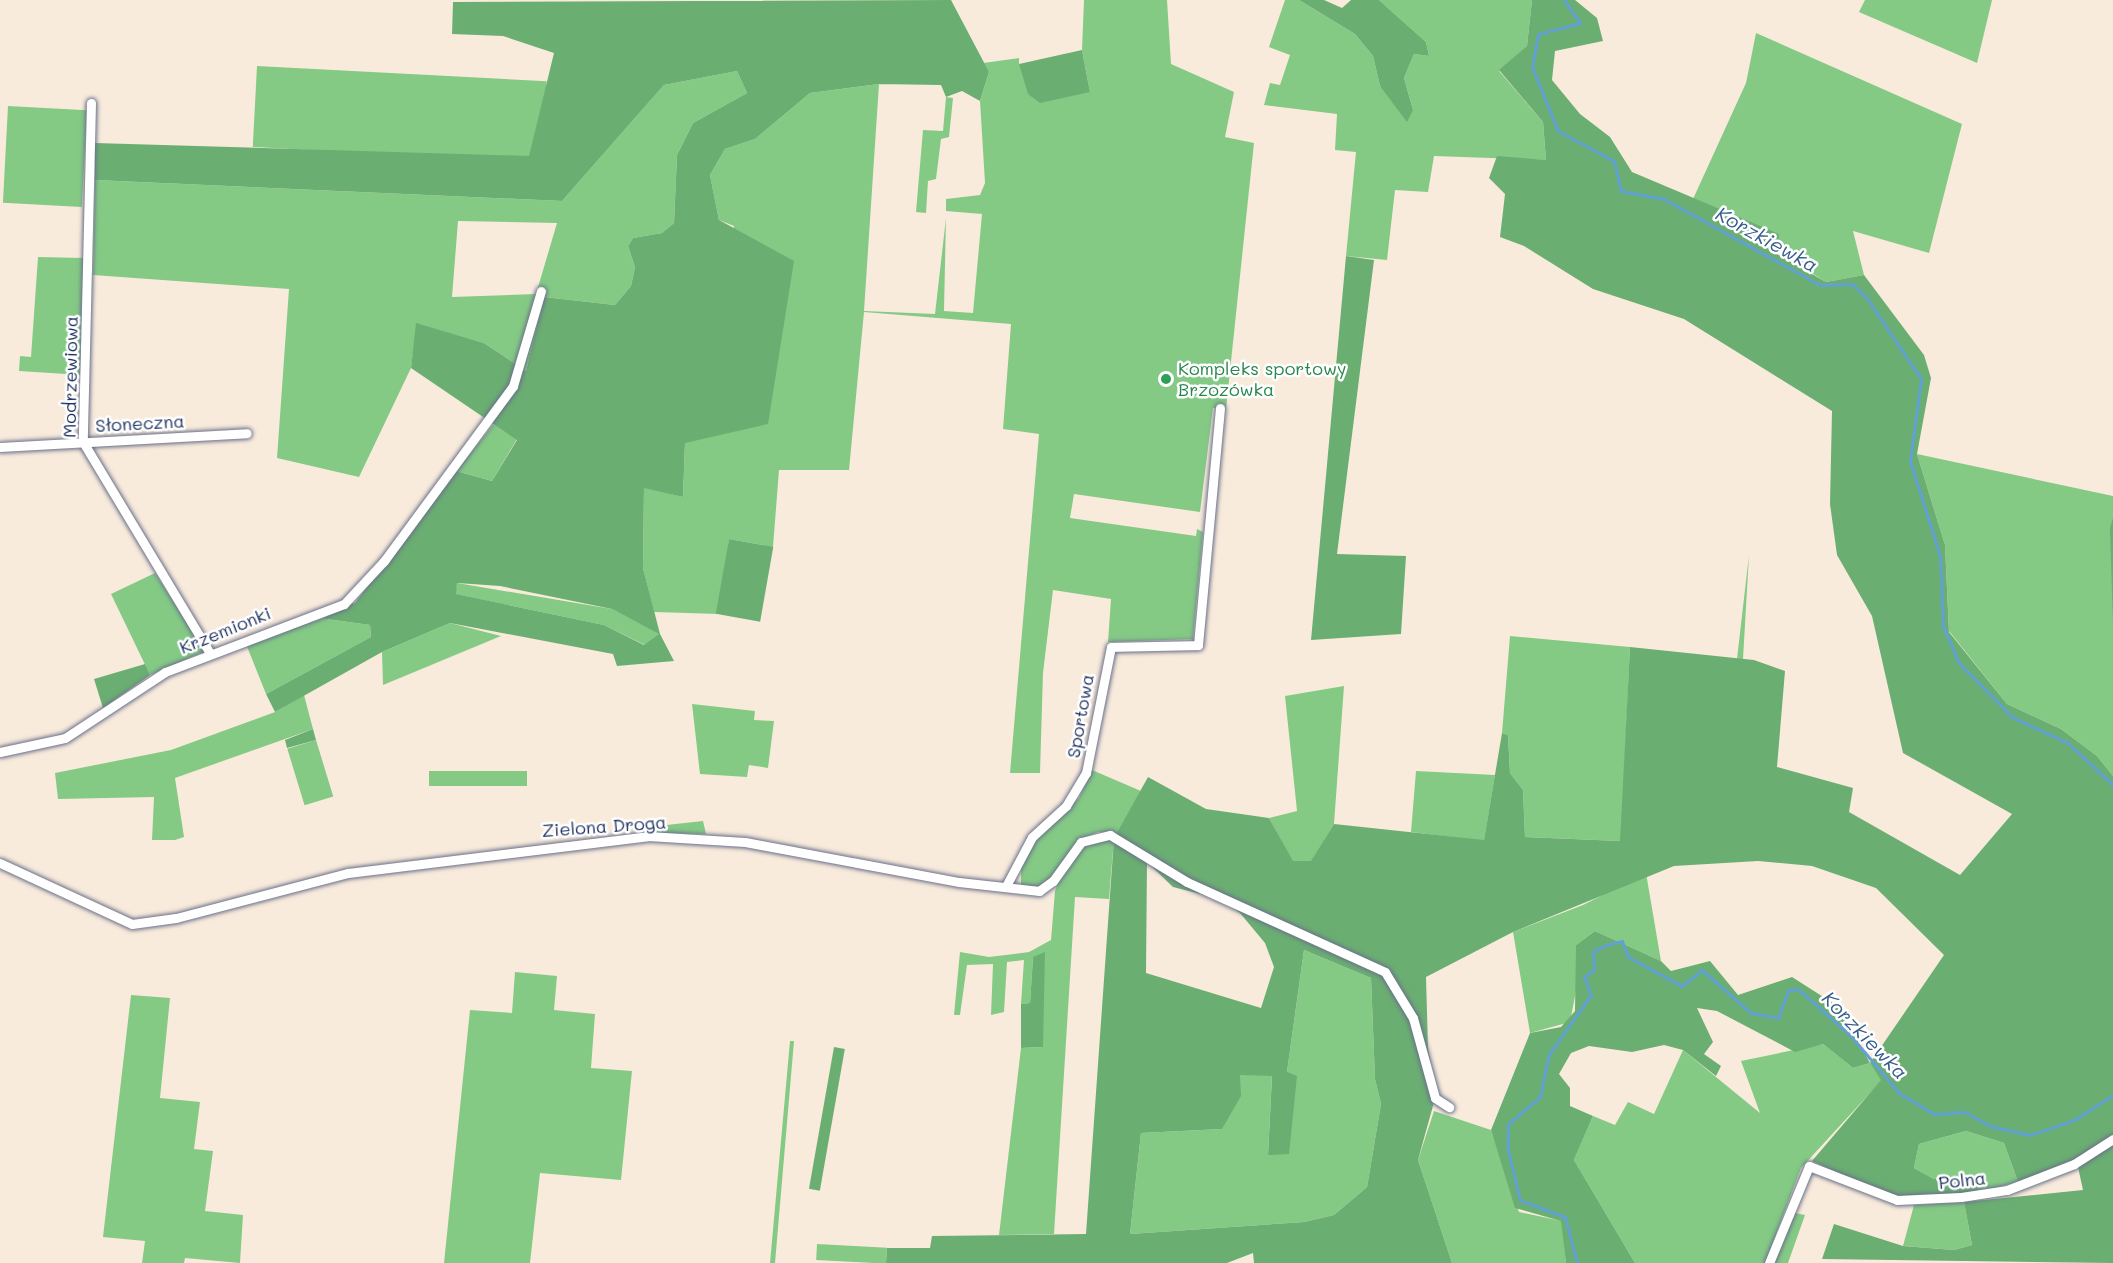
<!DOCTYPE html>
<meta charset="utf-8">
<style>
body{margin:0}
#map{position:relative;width:2113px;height:1263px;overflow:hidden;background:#f9ebdc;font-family:Mali,sans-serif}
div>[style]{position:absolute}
.green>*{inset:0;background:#84ca85;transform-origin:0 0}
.forest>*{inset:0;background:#6bae72;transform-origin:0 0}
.stream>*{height:3px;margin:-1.5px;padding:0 1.5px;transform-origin:1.5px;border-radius:1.5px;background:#61a1d4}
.roads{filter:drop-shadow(0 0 2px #69718a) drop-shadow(0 0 2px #69718a)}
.minor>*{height:9px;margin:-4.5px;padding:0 4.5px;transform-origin:4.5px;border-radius:4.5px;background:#fff}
.dots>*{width:16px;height:16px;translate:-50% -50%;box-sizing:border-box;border:3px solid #fff;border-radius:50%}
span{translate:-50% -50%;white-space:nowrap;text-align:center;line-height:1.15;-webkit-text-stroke:5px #fff;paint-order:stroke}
.leisure-label{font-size:18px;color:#27864d}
.left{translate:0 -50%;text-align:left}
.street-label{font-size:18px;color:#1b2f5e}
.water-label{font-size:20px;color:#375d8d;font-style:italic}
</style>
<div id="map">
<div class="green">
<div style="clip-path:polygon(1084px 0,1167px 0,1171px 64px,1234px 92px,1225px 137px,1254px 143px,1226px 409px,1213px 408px,1200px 512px,1074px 494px,1070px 518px,1196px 536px,1197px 529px,1203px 532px,1193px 639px,1108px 642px,1111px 599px,1053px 590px,1043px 673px,1040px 773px,1010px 773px,1039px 434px,1003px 429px,1011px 324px,864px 312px,849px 470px,779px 470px,773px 547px,729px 539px,719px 614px,654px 612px,643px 568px,644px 487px,683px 497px,685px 443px,734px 226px,719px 220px,710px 175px,725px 149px,755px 139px,810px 93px,879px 84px,864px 311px,935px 314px,946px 218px,944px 311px,973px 313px,982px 214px,946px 211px,946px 199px,980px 195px,985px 183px,980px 101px,989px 72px,983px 63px,1019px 58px,1019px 64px,1090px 92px,1082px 50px)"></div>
<div style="clip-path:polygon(1285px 0,1299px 0,1355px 34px,1373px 56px,1380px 86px,1413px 110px,1404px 78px,1414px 54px,1429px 56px,1426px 42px,1379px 0,1532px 0,1527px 46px,1499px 71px,1543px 122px,1546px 160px,1434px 156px,1428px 192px,1395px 190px,1387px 260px,1346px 256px,1356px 152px,1335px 150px,1337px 114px,1264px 105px,1270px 83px,1280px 85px,1290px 55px,1269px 47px)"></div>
<div style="clip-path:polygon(1865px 0,1992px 0,1977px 63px,1859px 12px)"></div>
<div style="clip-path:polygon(1756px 33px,1962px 124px,1929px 253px,1853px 231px,1864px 275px,1826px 282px,1693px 199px,1746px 83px)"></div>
<div style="left:257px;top:66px;width:290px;height:81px;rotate:3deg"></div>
<div style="clip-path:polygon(evenodd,737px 71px,747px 93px,693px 123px,677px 155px,674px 223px,662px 233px,633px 238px,628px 246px,635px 267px,631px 286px,615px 305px,544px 297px,526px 371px,484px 343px,417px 324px,411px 368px,359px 477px,277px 458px,289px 289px,93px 275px,95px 180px,562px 201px,664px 85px,737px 71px,458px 221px,557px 223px,536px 294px,452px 297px,458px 221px)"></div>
<div style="clip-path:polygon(946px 97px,953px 98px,949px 137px,941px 139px,936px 179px,928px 181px,926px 213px,916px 212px,923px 130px,943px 131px)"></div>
<div style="left:8px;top:106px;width:79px;height:97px;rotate:3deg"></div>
<div style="clip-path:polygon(38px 257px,84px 258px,82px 375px,19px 371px,20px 356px,31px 357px)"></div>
<div style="clip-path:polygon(494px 424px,517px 439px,492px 481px,456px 471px)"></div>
<div style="clip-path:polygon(1917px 454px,2113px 496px,2113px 776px,2097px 756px,2061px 729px,2007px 704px,1949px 631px,1945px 545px)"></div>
<div style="clip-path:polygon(1749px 555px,1743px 659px,1737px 659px)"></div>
<div style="clip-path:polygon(155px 573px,205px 651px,150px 675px,111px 594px)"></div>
<div style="clip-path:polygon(457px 583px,612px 609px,660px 634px,645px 645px,604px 625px,455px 594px)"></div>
<div style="clip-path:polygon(312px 617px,370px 625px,371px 637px,266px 694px,246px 644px)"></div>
<div style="clip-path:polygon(450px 623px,501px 636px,383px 685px,382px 652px)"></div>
<div style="clip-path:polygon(1510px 636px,1630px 647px,1621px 841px,1525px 837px,1523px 790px,1510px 773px,1508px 735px,1502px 733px)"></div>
<div style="clip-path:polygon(1344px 686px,1334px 824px,1311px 862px,1292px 861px,1269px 818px,1297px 811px,1285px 696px)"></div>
<div style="clip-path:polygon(304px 695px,313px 729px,175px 778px,184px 837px,175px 840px,152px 840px,154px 797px,58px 799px,55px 773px,171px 750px,275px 712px)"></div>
<div style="clip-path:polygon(692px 704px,755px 711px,754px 720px,774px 721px,768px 768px,749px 765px,747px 777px,700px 774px)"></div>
<div style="left:316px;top:740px;width:59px;height:30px;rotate:73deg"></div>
<div style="clip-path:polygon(1092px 770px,1141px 791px,1117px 833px,1098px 832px,1078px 840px,1051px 880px,1041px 887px,1021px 886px,1021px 864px,1033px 844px,1079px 798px)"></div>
<div style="left:527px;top:771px;width:15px;height:98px;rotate:90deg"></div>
<div style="clip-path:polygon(1416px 771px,1495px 775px,1484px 841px,1411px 832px)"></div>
<div style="clip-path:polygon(703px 821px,706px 834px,646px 833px,648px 827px)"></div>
<div style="clip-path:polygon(1114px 838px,1109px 899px,1075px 897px,1054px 1234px,999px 1235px,1021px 1048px,1043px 1047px,1033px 957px,1030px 1003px,1021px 1004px,1024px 960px,1007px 962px,1004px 1012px,991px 1015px,993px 964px,967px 965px,960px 1015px,954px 1015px,960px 952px,989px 957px,1029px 952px,1051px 940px,1055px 891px,1064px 866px,1090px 842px)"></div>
<div style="clip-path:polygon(1646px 873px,1661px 961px,1595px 931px,1576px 945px,1578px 981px,1570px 1022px,1530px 1033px,1513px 932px,1583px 905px)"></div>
<div style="clip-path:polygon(1304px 950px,1371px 978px,1375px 1079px,1381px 1104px,1367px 1187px,1334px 1215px,1304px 1222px,1130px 1234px,1141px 1133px,1222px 1129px,1239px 1075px,1272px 1075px,1268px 1154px,1289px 1154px,1287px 1072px)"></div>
<div style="clip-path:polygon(515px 972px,557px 976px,554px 1010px,595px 1014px,591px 1068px,632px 1071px,621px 1180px,540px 1173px,530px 1263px,444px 1263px,470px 1010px,512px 1013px)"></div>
<div style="clip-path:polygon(131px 995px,170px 998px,160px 1098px,200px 1102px,194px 1149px,213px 1151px,205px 1211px,243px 1215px,240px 1263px,185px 1258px,184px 1263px,142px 1263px,145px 1241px,103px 1237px)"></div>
<div style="clip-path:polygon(790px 1041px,794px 1041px,775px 1263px,770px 1263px)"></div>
<div style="clip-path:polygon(1823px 1044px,1853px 1068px,1870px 1063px,1882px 1080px,1801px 1168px,1765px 1263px,1635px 1263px,1574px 1160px,1593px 1116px,1615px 1125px,1628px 1102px,1654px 1114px,1683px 1050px,1760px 1113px,1741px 1061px)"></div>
<div style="clip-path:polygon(1434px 1111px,1491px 1130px,1519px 1212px,1562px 1221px,1566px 1263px,1452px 1263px,1418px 1160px)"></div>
<div style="clip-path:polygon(1966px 1131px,2004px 1143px,2018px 1182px,1979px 1192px,1972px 1176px,1934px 1179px,1914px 1168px,1919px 1144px)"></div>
<div style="clip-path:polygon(1964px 1202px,1972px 1245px,1954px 1250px,1903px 1246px,1914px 1205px)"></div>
<div style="clip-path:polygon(1795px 1213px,1805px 1215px,1788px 1263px,1774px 1263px)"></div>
<div style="left:817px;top:1244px;width:70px;height:16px;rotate:3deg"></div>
</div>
<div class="forest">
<div style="clip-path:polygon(evenodd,951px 0,989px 72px,980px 101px,962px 91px,946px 97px,941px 85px,879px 84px,810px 93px,755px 139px,725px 149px,710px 175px,719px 220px,794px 261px,768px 424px,685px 443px,683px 497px,644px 488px,643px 568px,660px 634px,674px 661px,617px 666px,613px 654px,450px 623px,382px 652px,275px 712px,266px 694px,371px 637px,370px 625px,312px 617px,355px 603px,456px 471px,492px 481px,517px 440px,411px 368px,416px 323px,484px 343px,526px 371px,544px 297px,615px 305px,631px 286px,635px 267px,628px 246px,633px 238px,662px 233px,674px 223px,677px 155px,693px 123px,747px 93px,737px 71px,664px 85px,562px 201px,95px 180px,95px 143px,529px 156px,554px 53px,503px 36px,452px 34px,453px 2px,951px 0,457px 583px,500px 586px,612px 609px,659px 634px,644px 645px,604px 625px,456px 594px,457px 583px)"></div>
<div style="clip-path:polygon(1299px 0,1324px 0,1342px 8px,1351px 0,1379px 0,1426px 42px,1429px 56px,1414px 54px,1404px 78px,1413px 110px,1407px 122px,1380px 86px,1373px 56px,1355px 34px)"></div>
<div style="clip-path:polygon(evenodd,1532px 0,1575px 0,1597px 18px,1603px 41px,1555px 51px,1552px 80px,1580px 114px,1610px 137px,1632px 172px,1779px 234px,1777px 254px,1826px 282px,1864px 275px,1924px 355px,1931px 378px,1917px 454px,1945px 545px,1949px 632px,2007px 704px,2061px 729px,2097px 756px,2113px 776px,2113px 1135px,2073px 1160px,2018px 1182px,2004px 1143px,1966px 1131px,1919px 1144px,1914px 1168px,1934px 1179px,1973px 1176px,1979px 1192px,1903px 1197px,1882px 1193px,1812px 1161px,1881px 1080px,1870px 1063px,1853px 1068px,1823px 1044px,1795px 1052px,1717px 1011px,1697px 1008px,1713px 1042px,1704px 1054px,1721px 1066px,1716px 1076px,1683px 1050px,1664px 1045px,1632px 1052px,1589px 1046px,1571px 1053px,1559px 1074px,1570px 1088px,1570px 1106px,1593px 1116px,1574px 1160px,1635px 1263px,1566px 1263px,1561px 1221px,1515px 1208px,1491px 1130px,1530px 1033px,1561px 1027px,1575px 1011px,1576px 945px,1595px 931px,1661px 961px,1671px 971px,1710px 961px,1738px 995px,1792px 977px,1839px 1007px,1870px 1063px,1944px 955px,1876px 888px,1812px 866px,1758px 861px,1674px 866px,1513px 932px,1426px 977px,1428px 1048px,1436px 1095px,1418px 1160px,1452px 1263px,1254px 1263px,1253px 1253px,1227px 1263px,886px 1263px,887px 1248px,930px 1248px,932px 1236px,1086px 1234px,1114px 838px,1148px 777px,1206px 809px,1269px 818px,1293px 861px,1311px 861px,1334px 824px,1484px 840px,1502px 733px,1508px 735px,1510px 773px,1523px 790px,1525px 837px,1620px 841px,1630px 647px,1754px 660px,1785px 671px,1777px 767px,1853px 788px,1849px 812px,1960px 875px,2012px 814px,1903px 753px,1872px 616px,1837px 555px,1830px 504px,1832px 411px,1684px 319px,1593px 289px,1524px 246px,1500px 237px,1505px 194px,1489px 178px,1497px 156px,1546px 160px,1543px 122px,1499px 70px,1527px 46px,1532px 0,1147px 862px,1173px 887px,1220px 899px,1240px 913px,1265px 943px,1274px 967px,1261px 1008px,1146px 973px,1147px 862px,1532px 0,1304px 950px,1371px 978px,1375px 1079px,1381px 1104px,1367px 1187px,1334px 1215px,1304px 1222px,1130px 1234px,1141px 1133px,1222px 1129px,1241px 1096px,1240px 1075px,1272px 1076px,1268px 1155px,1289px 1154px,1297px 1076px,1287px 1072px,1304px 950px)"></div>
<div style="clip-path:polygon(1082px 50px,1090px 92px,1040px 103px,1028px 94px,1019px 64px)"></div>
<div style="clip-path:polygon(1346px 256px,1374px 260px,1337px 554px,1406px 556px,1401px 634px,1311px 640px)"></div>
<div style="clip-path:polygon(2113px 518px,2113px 626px,2110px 528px)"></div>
<div style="left:729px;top:539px;width:45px;height:76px;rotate:10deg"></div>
<div style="clip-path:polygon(145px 664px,150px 675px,103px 708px,94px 679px)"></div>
<div style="clip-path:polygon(313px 729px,316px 740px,287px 748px,285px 740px)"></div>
<div style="clip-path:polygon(1045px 952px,1043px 1047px,1021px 1048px,1021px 1004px,1030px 1003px,1033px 957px)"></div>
<div style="left:834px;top:1047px;width:11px;height:144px;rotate:10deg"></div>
<div style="clip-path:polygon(2113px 1143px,2113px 1263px,1822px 1259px,1834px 1224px,1903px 1246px,1954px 1250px,1972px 1245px,1964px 1202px,2083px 1190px,2078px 1167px)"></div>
</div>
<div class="stream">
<div style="left:1564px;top:0;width:28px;rotate:55deg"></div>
<div style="left:1580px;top:23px;width:43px;rotate:165.3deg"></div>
<div style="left:1538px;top:34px;width:34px;rotate:100deg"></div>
<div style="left:1532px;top:67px;width:69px;rotate:67.9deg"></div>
<div style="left:1558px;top:131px;width:64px;rotate:28.2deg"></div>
<div style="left:1614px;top:161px;width:31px;rotate:77deg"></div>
<div style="left:1621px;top:191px;width:44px;rotate:10.5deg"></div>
<div style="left:1664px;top:199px;width:178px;rotate:28.9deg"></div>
<div style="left:1820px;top:285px;width:32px;rotate:-2deg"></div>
<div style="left:1852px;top:284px;width:19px;rotate:43deg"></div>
<div style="left:1866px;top:297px;width:99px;rotate:56.1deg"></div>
<div style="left:1921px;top:379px;width:83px;rotate:97.6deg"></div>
<div style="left:1910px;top:461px;width:100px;rotate:72.5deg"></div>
<div style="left:1940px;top:556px;width:70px;rotate:87.5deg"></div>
<div style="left:1943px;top:626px;width:39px;rotate:67deg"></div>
<div style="left:1958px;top:662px;width:77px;rotate:45.5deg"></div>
<div style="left:2012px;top:717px;width:62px;rotate:24.9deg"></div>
<div style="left:2068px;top:743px;width:62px;rotate:43deg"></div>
<div style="left:1577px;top:1263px;width:48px;rotate:-104.6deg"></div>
<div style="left:1565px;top:1217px;width:48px;rotate:-159.3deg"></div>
<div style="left:1520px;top:1200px;width:50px;rotate:-103.8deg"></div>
<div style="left:1508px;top:1151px;width:27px;rotate:-90deg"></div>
<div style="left:1508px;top:1124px;width:42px;rotate:-40.2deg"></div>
<div style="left:1540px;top:1097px;width:44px;rotate:-78.2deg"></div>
<div style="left:1549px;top:1054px;width:72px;rotate:-54.6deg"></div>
<div style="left:1591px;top:995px;width:19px;rotate:-111deg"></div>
<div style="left:1584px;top:977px;width:12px;rotate:-35deg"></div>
<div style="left:1594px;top:970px;width:19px;rotate:-93deg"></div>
<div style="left:1593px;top:951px;width:14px;rotate:-25deg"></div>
<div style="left:1606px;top:945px;width:16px;rotate:-14deg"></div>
<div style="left:1622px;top:941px;width:17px;rotate:69deg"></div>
<div style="left:1628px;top:957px;width:61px;rotate:28.2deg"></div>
<div style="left:1682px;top:986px;width:26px;rotate:-39deg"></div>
<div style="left:1702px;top:970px;width:65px;rotate:41.3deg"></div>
<div style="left:1751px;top:1013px;width:27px;rotate:10deg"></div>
<div style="left:1778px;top:1018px;width:30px;rotate:-70deg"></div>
<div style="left:1788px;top:990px;width:10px;rotate:-6deg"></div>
<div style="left:1798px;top:989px;width:69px;rotate:41.5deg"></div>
<div style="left:1850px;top:1035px;width:76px;rotate:49.8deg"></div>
<div style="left:1899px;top:1093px;width:41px;rotate:31deg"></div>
<div style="left:1934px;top:1114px;width:31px;rotate:-4deg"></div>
<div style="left:1965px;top:1112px;width:29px;rotate:29deg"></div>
<div style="left:1990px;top:1126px;width:41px;rotate:12.7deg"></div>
<div style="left:2030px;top:1135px;width:46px;rotate:-18.8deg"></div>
<div style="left:2074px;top:1120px;width:46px;rotate:-32.7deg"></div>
</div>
<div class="roads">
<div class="minor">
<div style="left:91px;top:103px;width:339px;rotate:91.4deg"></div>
<div style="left:83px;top:442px;width:246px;rotate:59deg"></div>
<div style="left:0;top:447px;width:247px;rotate:-3.2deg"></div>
<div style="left:0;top:752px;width:66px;rotate:-12.2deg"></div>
<div style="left:65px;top:738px;width:120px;rotate:-33.4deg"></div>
<div style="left:165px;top:672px;width:191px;rotate:-20.8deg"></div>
<div style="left:344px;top:604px;width:59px;rotate:-47.1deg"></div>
<div style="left:384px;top:561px;width:217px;rotate:-53.6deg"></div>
<div style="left:513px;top:386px;width:99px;rotate:-73.6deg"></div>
<div style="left:0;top:863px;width:145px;rotate:24.8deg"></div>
<div style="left:132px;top:924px;width:44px;rotate:-7.8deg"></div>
<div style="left:176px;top:918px;width:178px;rotate:-14.7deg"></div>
<div style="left:348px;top:873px;width:302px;rotate:-7deg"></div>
<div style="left:648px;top:836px;width:97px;rotate:3.5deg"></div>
<div style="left:745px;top:842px;width:218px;rotate:10.6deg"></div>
<div style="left:959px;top:882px;width:81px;rotate:6.4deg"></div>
<div style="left:1039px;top:891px;width:17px;rotate:-36deg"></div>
<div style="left:1053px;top:881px;width:48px;rotate:-54.3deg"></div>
<div style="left:1081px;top:842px;width:30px;rotate:-14deg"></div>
<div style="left:1110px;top:835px;width:90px;rotate:31.4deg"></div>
<div style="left:1187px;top:882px;width:217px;rotate:24.4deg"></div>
<div style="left:1385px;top:972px;width:54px;rotate:58.7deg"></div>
<div style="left:1413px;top:1018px;width:83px;rotate:74.6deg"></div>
<div style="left:1435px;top:1098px;width:17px;rotate:33deg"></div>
<div style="left:1006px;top:886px;width:55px;rotate:-62deg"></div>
<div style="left:1032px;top:837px;width:46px;rotate:-42.4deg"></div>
<div style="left:1066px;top:806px;width:39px;rotate:-59deg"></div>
<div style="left:1086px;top:773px;width:128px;rotate:-78.8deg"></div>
<div style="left:1111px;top:647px;width:87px;rotate:-1.3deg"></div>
<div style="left:1198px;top:645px;width:238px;rotate:-84.7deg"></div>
<div style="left:1769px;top:1263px;width:105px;rotate:-67.6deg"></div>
<div style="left:1809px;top:1166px;width:94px;rotate:21.1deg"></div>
<div style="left:1897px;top:1200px;width:64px;rotate:-2.7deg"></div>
<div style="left:1961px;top:1197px;width:47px;rotate:-8.7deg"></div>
<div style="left:2007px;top:1190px;width:72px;rotate:-21.2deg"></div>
<div style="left:2074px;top:1164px;width:46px;rotate:-32.7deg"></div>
</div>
</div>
<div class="dots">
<div style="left:1166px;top:379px;background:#2e9e5b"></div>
</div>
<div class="leisure-label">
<span class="left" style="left:1178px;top:379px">Kompleks sportowy<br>Brzozówka</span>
</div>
<div class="street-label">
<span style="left:70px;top:377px;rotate:-89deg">Modrzewiowa</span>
<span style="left:140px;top:423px;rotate:-3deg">Słoneczna</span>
<span style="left:225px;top:630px;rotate:-22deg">Krzemionki</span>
<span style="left:1080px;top:716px;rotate:-80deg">Sportowa</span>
<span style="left:604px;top:826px;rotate:-4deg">Zielona Droga</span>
<span style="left:1962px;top:1180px;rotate:-6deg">Polna</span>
</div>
<div class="water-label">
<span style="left:1767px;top:239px;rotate:29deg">Korzkiewka</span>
<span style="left:1865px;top:1035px;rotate:46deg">Korzkiewka</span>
</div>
</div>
